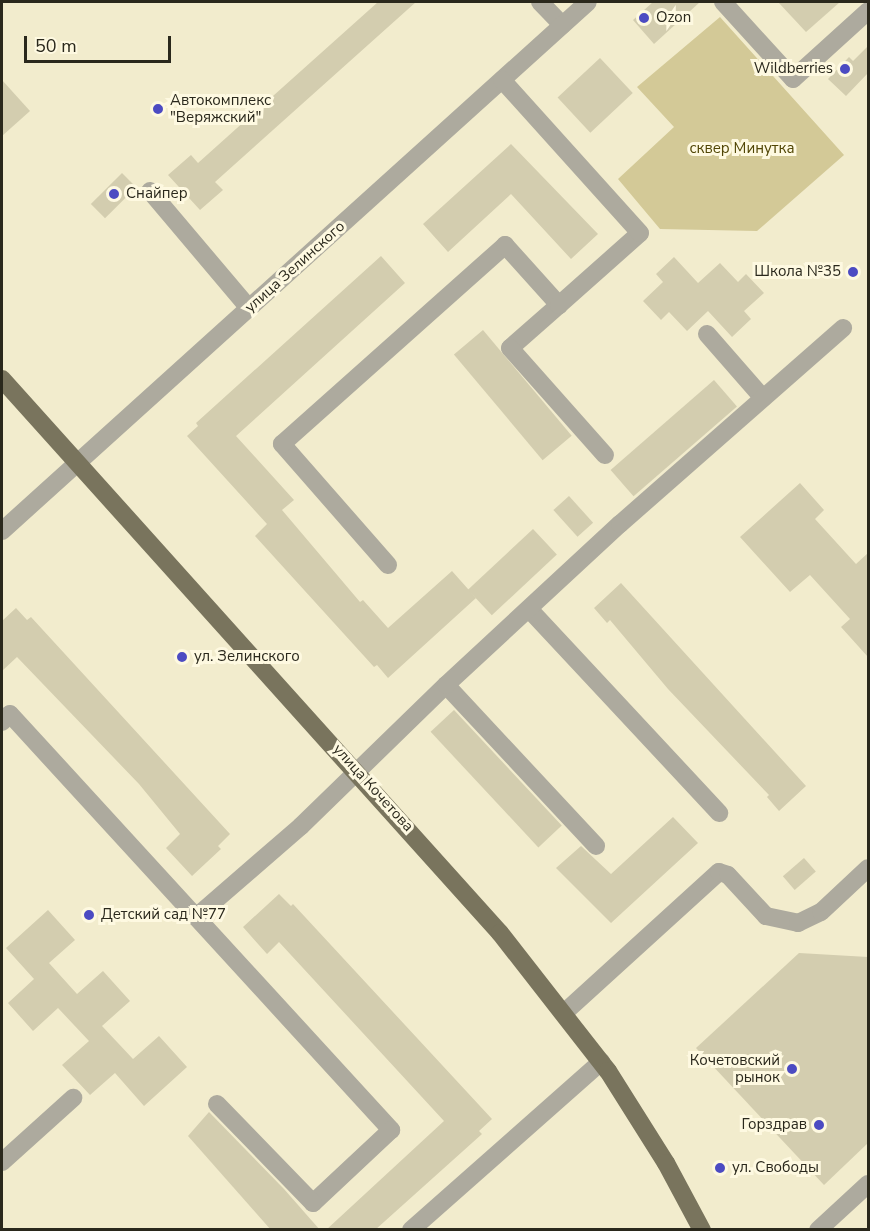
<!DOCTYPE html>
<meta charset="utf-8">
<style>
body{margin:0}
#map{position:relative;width:870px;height:1231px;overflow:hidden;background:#f2eccd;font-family:"Nunito Sans",sans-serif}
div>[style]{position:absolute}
.green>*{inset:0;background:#d3c997}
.building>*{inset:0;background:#d3cdaf;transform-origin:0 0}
.minor>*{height:18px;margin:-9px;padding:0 9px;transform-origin:9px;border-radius:9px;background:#adaa9e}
.major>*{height:18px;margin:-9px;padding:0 9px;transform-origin:9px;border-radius:9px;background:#79745d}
.dots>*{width:16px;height:16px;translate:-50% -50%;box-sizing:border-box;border:3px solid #fef9e1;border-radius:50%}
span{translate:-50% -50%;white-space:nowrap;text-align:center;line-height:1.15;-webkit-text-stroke:6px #fef9e1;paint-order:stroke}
.poi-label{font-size:15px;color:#2a281c}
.left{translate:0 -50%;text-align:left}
.right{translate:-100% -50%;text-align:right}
.park-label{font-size:15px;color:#504504}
.street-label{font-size:15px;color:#2a281c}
.frame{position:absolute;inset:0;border:3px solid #2a281c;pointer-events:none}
.scale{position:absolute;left:24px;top:36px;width:147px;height:27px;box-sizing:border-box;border:3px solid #2a281c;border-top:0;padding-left:8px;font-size:18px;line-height:21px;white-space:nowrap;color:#2a281c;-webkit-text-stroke:4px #fef9e1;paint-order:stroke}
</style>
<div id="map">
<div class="green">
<div style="clip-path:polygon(720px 17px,844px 155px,757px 231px,660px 229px,618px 179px,674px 127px,637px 87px)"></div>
</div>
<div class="building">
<div style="clip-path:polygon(378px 2px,416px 2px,215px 182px,223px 190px,200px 210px,168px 175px,191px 155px,198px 163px)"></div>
<div style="clip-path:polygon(653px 2px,700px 2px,654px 44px,633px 20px)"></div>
<div style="clip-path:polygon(778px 2px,840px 2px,806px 32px)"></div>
<div style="clip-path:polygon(868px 46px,868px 73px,846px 96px,828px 79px,849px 57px,853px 61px)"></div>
<div style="left:600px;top:58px;width:48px;height:58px;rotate:47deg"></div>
<div style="clip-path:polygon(2px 80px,30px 111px,2px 136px)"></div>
<div style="clip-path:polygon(511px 144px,598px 234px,571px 259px,511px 194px,448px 252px,423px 224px)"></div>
<div style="left:122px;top:173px;width:20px;height:44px;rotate:45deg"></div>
<div style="clip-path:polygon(381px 256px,405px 283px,236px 436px,294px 500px,282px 510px,360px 602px,363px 600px,388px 628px,452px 571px,476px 598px,388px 678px,377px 665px,374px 667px,255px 536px,267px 524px,187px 436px,198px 426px,196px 423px)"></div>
<div style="clip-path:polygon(674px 257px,698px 283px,720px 263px,738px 282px,746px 274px,764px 293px,744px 311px,751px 319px,732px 337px,708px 311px,687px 331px,669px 312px,661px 320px,643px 301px,663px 282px,656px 274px)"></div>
<div style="left:483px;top:330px;width:138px;height:38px;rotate:50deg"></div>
<div style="left:714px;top:380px;width:35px;height:137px;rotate:49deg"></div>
<div style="clip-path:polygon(800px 483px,824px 510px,815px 519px,856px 564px,868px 553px,868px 657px,841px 627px,850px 619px,810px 575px,790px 592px,740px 537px)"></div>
<div style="left:569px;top:496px;width:36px;height:21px;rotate:48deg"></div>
<div style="left:533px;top:529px;width:35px;height:89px;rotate:47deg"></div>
<div style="clip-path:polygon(621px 583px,806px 786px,779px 811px,767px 797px,769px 795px,668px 689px,610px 620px,607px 623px,594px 608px)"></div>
<div style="clip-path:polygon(16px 608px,27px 620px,31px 617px,230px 834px,218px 846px,221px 849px,192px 876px,166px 848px,180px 834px,139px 784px,17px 657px,2px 671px,2px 621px)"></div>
<div style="left:454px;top:710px;width:158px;height:32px;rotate:47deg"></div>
<div style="clip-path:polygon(673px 817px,698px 843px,611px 923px,556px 868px,581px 846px,611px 874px)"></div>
<div style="left:804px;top:858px;width:18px;height:28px;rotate:49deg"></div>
<div style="clip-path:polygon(279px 894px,291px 906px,293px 904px,492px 1119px,479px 1131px,482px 1134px,375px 1230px,326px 1230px,444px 1121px,279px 942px,267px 954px,243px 927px)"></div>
<div style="clip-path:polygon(48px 910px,75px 940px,49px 963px,77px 994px,103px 971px,130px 1001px,102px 1026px,133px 1059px,159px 1036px,187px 1067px,144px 1106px,115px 1073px,90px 1095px,62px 1065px,89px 1041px,58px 1008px,33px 1031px,8px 1003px,34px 979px,6px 948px)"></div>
<div style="clip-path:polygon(799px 953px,868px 957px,868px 1143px,824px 1185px,696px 1048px)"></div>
<div style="clip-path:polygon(209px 1112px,284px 1189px,320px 1230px,271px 1230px,188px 1136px)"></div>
</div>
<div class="minor">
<div style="left:540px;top:2px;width:32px;rotate:46deg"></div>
<div style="left:723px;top:2px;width:104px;rotate:47.7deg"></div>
<div style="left:793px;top:79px;width:101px;rotate:-42.2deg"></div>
<div style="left:150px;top:191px;width:153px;rotate:49.8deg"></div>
<div style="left:559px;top:305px;width:65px;rotate:138.7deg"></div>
<div style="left:510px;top:348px;width:143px;rotate:48.4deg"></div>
<div style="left:707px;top:334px;width:85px;rotate:48.8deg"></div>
<div style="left:2px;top:531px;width:789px;rotate:-42.07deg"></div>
<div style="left:388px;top:565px;width:161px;rotate:-131.2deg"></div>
<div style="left:282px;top:444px;width:299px;rotate:-41.7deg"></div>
<div style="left:505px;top:245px;width:81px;rotate:48deg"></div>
<div style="left:559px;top:305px;width:108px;rotate:-41.6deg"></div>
<div style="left:640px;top:233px;width:206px;rotate:-132deg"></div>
<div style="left:529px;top:609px;width:279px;rotate:47deg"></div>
<div style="left:446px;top:685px;width:220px;rotate:47deg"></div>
<div style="left:2px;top:722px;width:11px;rotate:-45deg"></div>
<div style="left:10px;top:714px;width:275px;rotate:47.5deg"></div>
<div style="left:196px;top:917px;width:139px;rotate:-40.9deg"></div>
<div style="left:301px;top:826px;width:202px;rotate:-44.2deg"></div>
<div style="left:446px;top:685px;width:237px;rotate:-42.8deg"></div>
<div style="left:620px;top:524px;width:297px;rotate:-41.3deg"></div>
<div style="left:196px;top:917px;width:289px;rotate:47.5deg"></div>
<div style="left:391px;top:1130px;width:107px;rotate:136.9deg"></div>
<div style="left:313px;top:1203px;width:138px;rotate:-134.1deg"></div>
<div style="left:565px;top:1012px;width:208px;rotate:-42.3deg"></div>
<div style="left:719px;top:872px;width:9px;rotate:18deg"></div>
<div style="left:728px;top:875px;width:56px;rotate:47.2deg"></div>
<div style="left:766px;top:916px;width:33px;rotate:12deg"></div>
<div style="left:798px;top:923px;width:25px;rotate:-26deg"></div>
<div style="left:821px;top:912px;width:64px;rotate:-43.1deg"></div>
<div style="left:2px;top:1162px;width:96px;rotate:-42deg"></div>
<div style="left:411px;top:1230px;width:254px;rotate:-41.5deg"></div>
<div style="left:818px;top:1230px;width:68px;rotate:-42.6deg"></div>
</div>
<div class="major">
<div style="left:2px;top:379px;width:745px;rotate:48.05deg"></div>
<div style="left:500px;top:933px;width:175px;rotate:52deg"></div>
<div style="left:608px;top:1071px;width:109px;rotate:57.8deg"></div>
<div style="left:666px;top:1163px;width:76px;rotate:61.8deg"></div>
</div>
<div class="dots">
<div style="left:644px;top:18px;background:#4c4bc2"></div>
<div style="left:845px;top:69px;background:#4c4bc2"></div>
<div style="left:158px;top:109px;background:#4c4bc2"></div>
<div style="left:114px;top:194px;background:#4c4bc2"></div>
<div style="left:853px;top:272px;background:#4c4bc2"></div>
<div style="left:182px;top:657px;background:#4c4bc2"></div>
<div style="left:89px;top:915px;background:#4c4bc2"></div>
<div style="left:792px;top:1069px;background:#4c4bc2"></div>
<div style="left:819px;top:1125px;background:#4c4bc2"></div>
<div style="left:720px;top:1168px;background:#4c4bc2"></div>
</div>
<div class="poi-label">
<span class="left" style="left:656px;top:18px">Ozon</span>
<span class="right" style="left:833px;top:69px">Wildberries</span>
<span class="left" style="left:170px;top:109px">Автокомплекс<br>"Веряжский"</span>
<span class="left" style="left:126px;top:194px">Снайпер</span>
<span class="right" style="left:841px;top:272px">Школа №35</span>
<span class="left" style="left:194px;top:657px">ул. Зелинского</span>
<span class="left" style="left:101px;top:915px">Детский сад №77</span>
<span class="right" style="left:780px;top:1069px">Кочетовский<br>рынок</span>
<span class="right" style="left:807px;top:1125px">Горздрав</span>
<span class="left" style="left:732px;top:1168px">ул. Свободы</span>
</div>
<div class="park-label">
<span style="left:742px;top:149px">сквер Минутка</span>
</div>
<div class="street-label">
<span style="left:295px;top:267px;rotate:-42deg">улица Зелинского</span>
<span style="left:373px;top:788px;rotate:48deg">улица Кочетова</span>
</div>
<div class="frame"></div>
<div class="scale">50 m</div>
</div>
